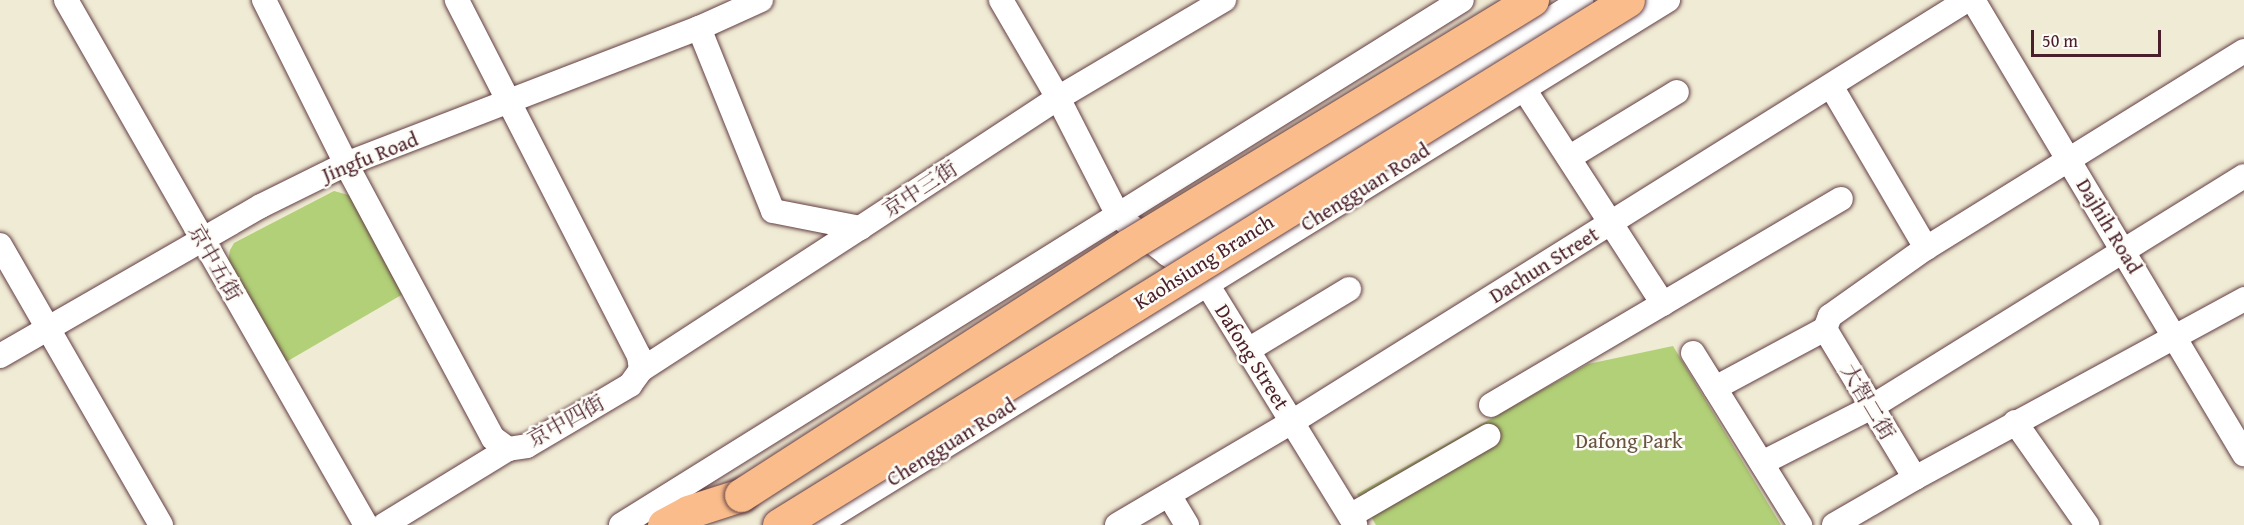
<!DOCTYPE html>
<meta charset="utf-8">
<style>
body{margin:0}
#map{position:relative;width:2244px;height:525px;overflow:hidden;background:#f0ebd4;font-family:"Gentium Book Plus","Noto Serif TC",serif}
div>[style]{position:absolute}
.green>*{inset:0;background:#b1d077}
.roads{filter:drop-shadow(0 0 2px #633e44) drop-shadow(0 0 2px #633e44)}
.minor>*{height:24px;margin:-12px;padding:0 12px;transform-origin:12px;border-radius:12px;background:#fff}
.highway>*{height:33px;margin:-16.5px;padding:0 16.5px;transform-origin:16.5px;border-radius:16.5px;background:#f9bc8a}
.bridges{filter:drop-shadow(0 0 2px #633e44) drop-shadow(0 0 2px #633e44)}
.highway-bridge>*{height:33px;margin:-16.5px;padding:0 16.5px;transform-origin:16.5px;border-radius:16.5px;background:#f9bc8a}
span{translate:-50% -50%;white-space:nowrap;text-align:center;line-height:1.15;-webkit-text-stroke:5px #fdfcf7;paint-order:stroke}
.street-label{font-size:21px;color:#4a1f2b}
.park-label{font-size:21px;color:#695442}
.scale{position:absolute;left:2031px;top:30px;width:130px;height:27px;box-sizing:border-box;border:3px solid #4a1f2b;border-top:0;padding-left:8px;font-size:18px;line-height:21px;white-space:nowrap;color:#4a1f2b;-webkit-text-stroke:4px #fdfcf7;paint-order:stroke}
</style>
<div id="map">
<div class="green">
<div style="clip-path:polygon(334px 191px,352px 196px,403px 294px,286px 362px,228px 261px,230px 250px,234px 243px)"></div>
<div style="clip-path:polygon(1673px 346px,1781px 525px,1376px 525px,1357px 494px,1588px 364px)"></div>
</div>
<div class="roads">
<div class="minor">
<div style="left:66px;top:0;width:605px;rotate:60.26deg"></div>
<div style="left:264px;top:0;width:183px;rotate:63.4deg"></div>
<div style="left:346px;top:164px;width:311px;rotate:61.8deg"></div>
<div style="left:493px;top:438px;width:19px;rotate:36deg"></div>
<div style="left:508px;top:449px;width:19px;rotate:-9deg"></div>
<div style="left:527px;top:446px;width:120px;rotate:-30.6deg"></div>
<div style="left:630px;top:385px;width:19px;rotate:-54deg"></div>
<div style="left:641px;top:370px;width:14px;rotate:-98deg"></div>
<div style="left:639px;top:356px;width:400px;rotate:-117.1deg"></div>
<div style="left:1001px;top:0;width:113px;rotate:59.8deg"></div>
<div style="left:1058px;top:98px;width:134px;rotate:62.9deg"></div>
<div style="left:1119px;top:217px;width:111px;rotate:37.3deg"></div>
<div style="left:1207px;top:284px;width:283px;rotate:58.4deg"></div>
<div style="left:1973px;top:0;width:529px;rotate:59.17deg"></div>
<div style="left:699px;top:28px;width:197px;rotate:68deg"></div>
<div style="left:773px;top:211px;width:89px;rotate:11.1deg"></div>
<div style="left:860px;top:228px;width:237px;rotate:-33.3deg"></div>
<div style="left:1058px;top:98px;width:193px;rotate:-30.6deg"></div>
<div style="left:2244px;top:51px;width:374px;rotate:148.2deg"></div>
<div style="left:1926px;top:248px;width:118px;rotate:144.7deg"></div>
<div style="left:1830px;top:316px;width:14px;rotate:111deg"></div>
<div style="left:1825px;top:329px;width:174px;rotate:58.9deg"></div>
<div style="left:1915px;top:478px;width:375px;rotate:-28.5deg"></div>
<div style="left:1831px;top:86px;width:188px;rotate:59.6deg"></div>
<div style="left:1524px;top:89px;width:256px;rotate:57.1deg"></div>
<div style="left:1570px;top:157px;width:125px;rotate:-31.3deg"></div>
<div style="left:0;top:245px;width:323px;rotate:60.1deg"></div>
<div style="left:1167px;top:254px;width:486px;rotate:-31.5deg"></div>
<div style="left:1248px;top:350px;width:118px;rotate:-31.1deg"></div>
<div style="left:1693px;top:353px;width:203px;rotate:58.1deg"></div>
<div style="left:0;top:356px;width:301px;rotate:-29.9deg"></div>
<div style="left:261px;top:206px;width:95px;rotate:-26.3deg"></div>
<div style="left:346px;top:164px;width:378px;rotate:-21.1deg"></div>
<div style="left:699px;top:28px;width:68px;rotate:-24.3deg"></div>
<div style="left:641px;top:370px;width:261px;rotate:-33deg"></div>
<div style="left:1715px;top:388px;width:125px;rotate:-28.2deg"></div>
<div style="left:1491px;top:405px;width:406px;rotate:-30.5deg"></div>
<div style="left:2015px;top:422px;width:126px;rotate:55deg"></div>
<div style="left:1762px;top:463px;width:121px;rotate:-27deg"></div>
<div style="left:1870px;top:408px;width:440px;rotate:-31.8deg"></div>
<div style="left:1169px;top:495px;width:35px;rotate:59deg"></div>
<div style="left:1350px;top:516px;width:160px;rotate:-30.1deg"></div>
<div style="left:384px;top:525px;width:145px;rotate:-31.5deg"></div>
<div style="left:621px;top:525px;width:991px;rotate:-31.97deg"></div>
<div style="left:817px;top:525px;width:1000px;rotate:-31.67deg"></div>
<div style="left:1117px;top:525px;width:203px;rotate:-30.5deg"></div>
<div style="left:1292px;top:422px;width:796px;rotate:-32.01deg"></div>
<div style="left:1834px;top:525px;width:94px;rotate:-30.1deg"></div>
</div>
<div class="highway">
<div style="left:664px;top:525px;width:27px;rotate:-28deg"></div>
<div style="left:688px;top:512px;width:56px;rotate:-17.8deg"></div>
</div>
</div>
<div class="bridges">
<div class="highway-bridge">
<div style="left:741px;top:495px;width:459px;rotate:-32.8deg"></div>
<div style="left:1127px;top:246px;width:474px;rotate:-31.3deg"></div>
<div style="left:779px;top:525px;width:998px;rotate:-31.73deg"></div>
</div>
</div>
<div class="street-label">
<span style="left:370px;top:157px;rotate:-22deg">Jingfu Road</span>
<span style="left:1365px;top:187px;rotate:-32deg">Chengguan Road</span>
<span style="left:920px;top:189px;rotate:-33deg">京中三街</span>
<span style="left:2109px;top:226px;rotate:59deg">Dajhih Road</span>
<span style="left:1204px;top:262px;rotate:-32deg">Kaohsiung Branch</span>
<span style="left:215px;top:263px;rotate:60deg">京中五街</span>
<span style="left:1544px;top:265px;rotate:-32deg">Dachun Street</span>
<span style="left:1252px;top:357px;rotate:58deg">Dafong Street</span>
<span style="left:1868px;top:402px;rotate:59deg">大智二街</span>
<span style="left:566px;top:421px;rotate:-29deg">京中四街</span>
<span style="left:951px;top:442px;rotate:-32deg">Chengguan Road</span>
</div>
<div class="park-label">
<span style="left:1629px;top:441px">Dafong Park</span>
</div>
<div class="scale">50 m</div>
</div>
